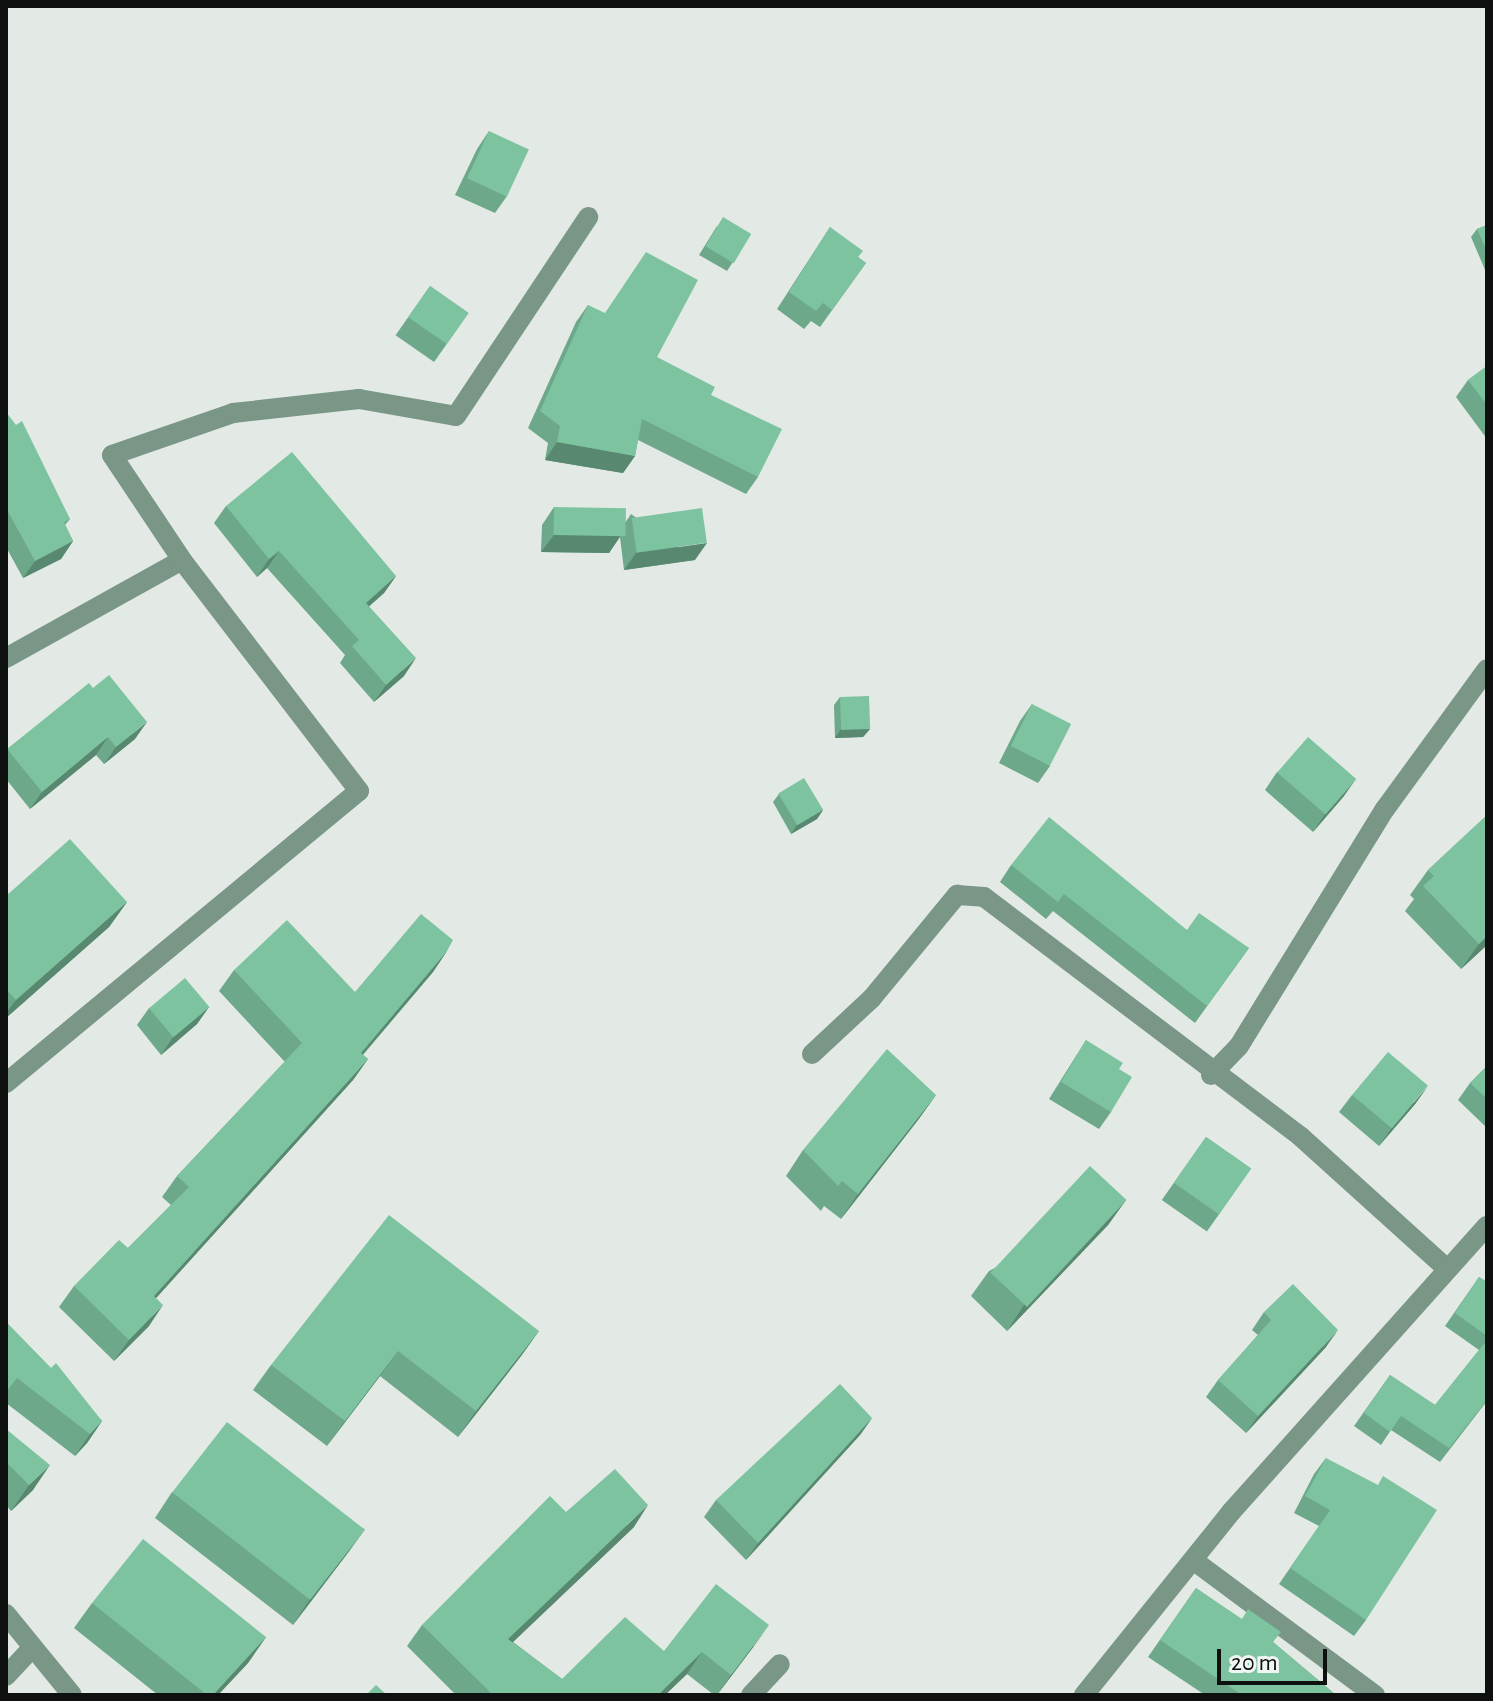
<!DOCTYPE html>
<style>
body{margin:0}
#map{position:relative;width:1493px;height:1701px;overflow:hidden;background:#e3eae6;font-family:"Alegreya Sans",sans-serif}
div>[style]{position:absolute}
.minor>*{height:20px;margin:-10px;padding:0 10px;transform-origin:10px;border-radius:10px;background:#799686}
.tertiary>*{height:20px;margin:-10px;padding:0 10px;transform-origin:10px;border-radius:10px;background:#799686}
.wall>*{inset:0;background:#6ca889;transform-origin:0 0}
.shaded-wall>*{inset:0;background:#58886f}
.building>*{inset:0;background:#7ec39f;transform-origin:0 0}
span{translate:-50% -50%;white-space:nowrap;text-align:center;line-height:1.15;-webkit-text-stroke:8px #f0f7f3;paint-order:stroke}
.frame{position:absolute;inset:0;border:8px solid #0e100f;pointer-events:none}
.scale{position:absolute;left:1217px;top:1649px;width:110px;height:36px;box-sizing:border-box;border:4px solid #0e100f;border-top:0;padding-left:10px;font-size:24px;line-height:28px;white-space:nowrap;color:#0e100f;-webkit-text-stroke:6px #f0f7f3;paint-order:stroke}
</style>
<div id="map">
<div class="minor">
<div style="left:6px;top:658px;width:201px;rotate:-29.1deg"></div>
<div style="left:812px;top:1054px;width:82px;rotate:-43deg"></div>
<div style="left:872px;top:998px;width:134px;rotate:-50.5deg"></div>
<div style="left:957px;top:895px;width:27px;rotate:4deg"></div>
<div style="left:984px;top:897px;width:396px;rotate:37.1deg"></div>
<div style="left:1300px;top:1136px;width:195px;rotate:42.1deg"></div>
<div style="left:1211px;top:1075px;width:40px;rotate:-46deg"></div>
<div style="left:1239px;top:1046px;width:278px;rotate:-58.4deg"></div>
<div style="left:1385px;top:809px;width:173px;rotate:-53.9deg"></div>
<div style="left:6px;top:1083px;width:458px;rotate:-39.6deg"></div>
<div style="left:359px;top:791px;width:291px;rotate:-127.5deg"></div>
<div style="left:182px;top:560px;width:126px;rotate:-123.7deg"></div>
<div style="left:112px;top:455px;width:128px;rotate:-19.1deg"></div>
<div style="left:233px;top:413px;width:127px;rotate:-6.3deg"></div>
<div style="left:359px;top:399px;width:98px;rotate:9.9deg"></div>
<div style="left:456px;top:416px;width:239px;rotate:-56.4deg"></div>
<div style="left:1193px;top:1560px;width:227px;rotate:36.6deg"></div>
<div style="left:6px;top:1676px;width:37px;rotate:-47deg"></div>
<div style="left:751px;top:1695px;width:42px;rotate:-46.9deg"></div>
</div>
<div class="tertiary">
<div style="left:6px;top:1614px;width:104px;rotate:50.8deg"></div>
<div style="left:1084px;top:1695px;width:235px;rotate:-51.2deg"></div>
<div style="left:1231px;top:1512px;width:384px;rotate:-48.2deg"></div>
</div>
<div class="wall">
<div style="clip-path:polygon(489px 131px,507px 196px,495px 213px,455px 195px,477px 149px)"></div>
<div style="clip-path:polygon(1487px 225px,1487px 272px,1486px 272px,1471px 237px,1477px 229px)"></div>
<div style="clip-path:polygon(717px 226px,733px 262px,727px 271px,699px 255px)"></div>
<div style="clip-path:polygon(830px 227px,858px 257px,866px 263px,820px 327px,811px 321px,804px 329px,777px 309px)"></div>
<div style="left:430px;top:286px;width:47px;height:60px;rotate:35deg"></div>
<div style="clip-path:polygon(588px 305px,657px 357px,711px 395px,758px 477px,746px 494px,638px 440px,635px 456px,623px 473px,545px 460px,548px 443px,528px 428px,576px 322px)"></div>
<div style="clip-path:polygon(1487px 366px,1487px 439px,1456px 397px,1468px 380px)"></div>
<div style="clip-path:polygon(6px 412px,70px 519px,65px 525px,73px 541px,61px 559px,23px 578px,6px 547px)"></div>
<div style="clip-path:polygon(226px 506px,396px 576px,384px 593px,369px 606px,404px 676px,374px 702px,340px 663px,345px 655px,267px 568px,257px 577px,214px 523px)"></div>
<div style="clip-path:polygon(554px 507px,623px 526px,631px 514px,695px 560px,624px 570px,620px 537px,609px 553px,541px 552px,542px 525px)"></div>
<div style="clip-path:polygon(93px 688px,135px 739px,104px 764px,96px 755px,30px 809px,6px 779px,6px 750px)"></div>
<div style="clip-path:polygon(840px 697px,870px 729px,863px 737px,835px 738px,834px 705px)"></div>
<div style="clip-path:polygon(1032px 704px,1050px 766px,1038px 783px,999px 763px,1020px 721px)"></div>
<div style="clip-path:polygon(1277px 772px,1344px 796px,1313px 832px,1265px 790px)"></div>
<div style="clip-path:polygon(779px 794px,823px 810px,817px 819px,791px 834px,773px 802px)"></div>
<div style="clip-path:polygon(1486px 816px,1487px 945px,1461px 969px,1405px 911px,1414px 899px,1410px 895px,1428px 870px)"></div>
<div style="clip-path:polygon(1011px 865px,1187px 930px,1249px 948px,1195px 1023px,1053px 911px,1046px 919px,1000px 882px)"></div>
<div style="clip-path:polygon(6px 896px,127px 902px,109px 927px,6px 1018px)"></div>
<div style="clip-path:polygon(447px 951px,433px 972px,363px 1055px,368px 1059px,353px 1080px,156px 1298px,149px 1326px,114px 1361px,59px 1307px,74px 1286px,128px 1248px,171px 1205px,162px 1197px,177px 1176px,285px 1062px,219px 991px,234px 970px,355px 992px)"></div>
<div style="clip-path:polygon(209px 1007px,197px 1024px,161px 1055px,137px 1025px,149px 1008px)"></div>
<div style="clip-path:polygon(1086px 1040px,1119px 1069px,1111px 1112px,1099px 1129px,1049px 1099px)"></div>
<div style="clip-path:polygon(1487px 1066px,1487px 1128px,1458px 1100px,1470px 1083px)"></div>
<div style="clip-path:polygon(936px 1095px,918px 1120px,841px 1219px,824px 1206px,821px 1211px,786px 1176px,803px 1150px)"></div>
<div style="clip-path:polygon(1352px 1095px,1416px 1103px,1379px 1146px,1339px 1112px)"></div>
<div style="left:1206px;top:1137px;width:55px;height:77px;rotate:35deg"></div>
<div style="clip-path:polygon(1126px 1200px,1108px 1225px,1007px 1331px,971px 1296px,989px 1271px)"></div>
<div style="clip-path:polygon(1479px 1277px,1487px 1282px,1487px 1401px,1440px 1462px,1391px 1430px,1381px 1445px,1354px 1426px,1390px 1375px,1435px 1405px,1479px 1350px,1445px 1326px)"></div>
<div style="clip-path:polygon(1264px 1312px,1326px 1347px,1246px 1433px,1206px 1397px,1218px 1380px,1258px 1335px,1252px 1330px)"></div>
<div style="clip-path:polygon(6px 1322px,102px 1421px,87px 1443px,75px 1456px,6px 1403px)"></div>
<div style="clip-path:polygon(539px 1331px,521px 1356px,458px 1437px,380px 1376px,327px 1446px,253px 1390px,271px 1365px)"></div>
<div style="clip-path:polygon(872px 1418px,860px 1435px,746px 1560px,704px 1517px,716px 1500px)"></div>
<div style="clip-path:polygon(6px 1429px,33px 1490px,11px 1511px,6px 1505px)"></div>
<div style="clip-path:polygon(1326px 1458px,1366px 1620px,1354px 1636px,1279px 1584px,1319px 1526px,1294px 1513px,1314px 1474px)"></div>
<div style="clip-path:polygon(172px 1492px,365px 1529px,347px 1554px,293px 1625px,155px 1518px)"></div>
<div style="clip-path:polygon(566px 1512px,634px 1527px,513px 1642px,562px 1679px,664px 1651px,754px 1646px,717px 1695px,714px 1695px,687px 1674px,665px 1695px,456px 1695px,407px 1646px,422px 1625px)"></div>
<div style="clip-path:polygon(1196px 1588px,1273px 1642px,1336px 1695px,1205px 1695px,1148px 1657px)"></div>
<div style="clip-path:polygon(92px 1603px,266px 1637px,248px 1663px,218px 1695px,158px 1695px,74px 1628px)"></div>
</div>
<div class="shaded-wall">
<div style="clip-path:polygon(557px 442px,635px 456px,623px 473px,545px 460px)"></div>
<div style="clip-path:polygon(554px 535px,621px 535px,609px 553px,541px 552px)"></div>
<div style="clip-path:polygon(73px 541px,61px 559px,23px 578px,35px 561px)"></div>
<div style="clip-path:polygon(707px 543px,695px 560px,624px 570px,636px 553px)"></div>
<div style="clip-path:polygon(279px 551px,267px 568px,257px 577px,269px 559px)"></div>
<div style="clip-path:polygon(396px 576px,384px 593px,354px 620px,366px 603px)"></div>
<div style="clip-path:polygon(416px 658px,404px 676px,374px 702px,386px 685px)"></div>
<div style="clip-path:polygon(147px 722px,135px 739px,104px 764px,116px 747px)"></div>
<div style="clip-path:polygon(841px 729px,870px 729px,863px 737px,835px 738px)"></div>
<div style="clip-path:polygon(108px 737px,96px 755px,30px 809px,42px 792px)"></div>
<div style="clip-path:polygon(1356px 779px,1344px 796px,1313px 832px,1325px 814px)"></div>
<div style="clip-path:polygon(823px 810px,817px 819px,791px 834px,797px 825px)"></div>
<div style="clip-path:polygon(127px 902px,109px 927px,6px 1018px,6px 1013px,16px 1000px)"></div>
<div style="clip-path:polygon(1487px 936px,1487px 945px,1461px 969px,1479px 944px)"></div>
<div style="clip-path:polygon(447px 951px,433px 972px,346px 1074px,361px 1053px)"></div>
<div style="clip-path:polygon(209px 1007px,197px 1024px,161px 1055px,173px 1037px)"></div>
<div style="clip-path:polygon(368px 1059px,353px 1080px,139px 1317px,154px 1296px)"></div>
<div style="clip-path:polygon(1428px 1086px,1416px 1103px,1379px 1146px,1391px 1129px)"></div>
<div style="clip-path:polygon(936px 1095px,918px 1120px,841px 1219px,858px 1194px)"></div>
<div style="clip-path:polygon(1126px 1200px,1108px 1225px,1007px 1331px,1024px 1305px)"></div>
<div style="clip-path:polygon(163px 1305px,149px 1326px,114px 1361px,129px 1340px)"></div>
<div style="clip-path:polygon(1338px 1330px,1326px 1347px,1246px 1433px,1258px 1416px)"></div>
<div style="clip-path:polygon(539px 1331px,521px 1356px,458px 1437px,476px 1411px)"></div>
<div style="clip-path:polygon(398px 1351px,380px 1376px,327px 1446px,345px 1421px)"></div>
<div style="clip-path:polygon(872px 1418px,860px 1435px,746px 1560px,758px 1543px)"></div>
<div style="clip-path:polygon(102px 1421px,87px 1443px,75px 1456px,90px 1434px)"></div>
<div style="clip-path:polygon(50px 1465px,33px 1490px,11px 1511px,29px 1485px)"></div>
<div style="clip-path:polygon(648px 1505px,634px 1527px,494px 1660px,508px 1639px)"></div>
<div style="clip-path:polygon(365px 1529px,347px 1554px,293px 1625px,310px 1599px)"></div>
<div style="clip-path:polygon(769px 1625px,754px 1646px,717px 1695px,731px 1675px)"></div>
<div style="clip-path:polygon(266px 1637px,248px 1663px,218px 1695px,213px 1695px)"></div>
<div style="clip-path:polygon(702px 1652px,687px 1674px,665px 1695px,658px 1695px)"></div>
</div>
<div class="building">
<div style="left:489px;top:131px;width:44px;height:52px;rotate:25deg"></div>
<div style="left:723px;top:217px;width:33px;height:34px;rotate:31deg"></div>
<div style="clip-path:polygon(1487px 225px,1487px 252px,1477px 229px)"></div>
<div style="clip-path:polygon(830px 227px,863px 251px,858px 257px,866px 263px,832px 310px,823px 303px,816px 311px,789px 292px)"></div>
<div style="clip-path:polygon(646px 252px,698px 280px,657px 357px,715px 387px,711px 395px,782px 429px,758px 477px,642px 419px,635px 456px,557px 442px,560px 426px,540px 411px,588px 305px,605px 313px)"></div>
<div style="left:430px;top:286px;width:47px;height:38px;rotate:35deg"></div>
<div style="clip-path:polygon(1487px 366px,1487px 405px,1468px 380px)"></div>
<div style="clip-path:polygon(6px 412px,16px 425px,22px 421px,70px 519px,64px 522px,73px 541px,35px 561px,6px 508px)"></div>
<div style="clip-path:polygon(292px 452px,396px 576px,366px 603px,416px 658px,386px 685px,352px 646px,359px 640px,279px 551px,269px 559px,226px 506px)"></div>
<div style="left:554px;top:507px;width:72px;height:28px;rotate:1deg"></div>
<div style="left:702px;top:508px;width:35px;height:71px;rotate:82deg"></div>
<div style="clip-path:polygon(109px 675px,147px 722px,116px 747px,108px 737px,42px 792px,7px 749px,89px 683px,93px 688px)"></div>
<div style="left:869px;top:696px;width:33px;height:29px;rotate:88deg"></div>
<div style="left:1032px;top:704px;width:44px;height:47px;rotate:27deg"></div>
<div style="left:1308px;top:737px;width:64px;height:47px;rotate:41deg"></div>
<div style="left:804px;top:778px;width:37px;height:30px;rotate:59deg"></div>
<div style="clip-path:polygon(1486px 816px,1487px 818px,1487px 936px,1479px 944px,1423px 886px,1434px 876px,1428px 870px)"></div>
<div style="clip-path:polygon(1049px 817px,1187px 930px,1199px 913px,1249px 948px,1207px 1006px,1064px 894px,1058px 902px,1011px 865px)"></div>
<div style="clip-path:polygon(70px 839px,127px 902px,16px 1000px,6px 989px,6px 896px)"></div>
<div style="clip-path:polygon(421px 914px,453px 940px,447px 951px,361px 1053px,368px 1059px,154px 1296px,163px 1305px,129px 1340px,74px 1286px,119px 1240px,128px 1248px,189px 1187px,177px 1176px,302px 1043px,234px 970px,287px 920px,355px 992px)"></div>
<div style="left:185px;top:978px;width:38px;height:47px;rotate:50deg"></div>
<div style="clip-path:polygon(1086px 1040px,1123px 1063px,1119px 1069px,1132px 1077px,1111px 1112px,1061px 1082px)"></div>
<div style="clip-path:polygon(887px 1049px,936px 1095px,858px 1194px,842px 1181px,838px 1186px,803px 1150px)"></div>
<div style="left:1388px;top:1052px;width:52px;height:56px;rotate:40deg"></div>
<div style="clip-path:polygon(1487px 1066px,1487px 1099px,1470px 1083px)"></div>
<div style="left:1206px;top:1137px;width:55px;height:56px;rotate:35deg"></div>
<div style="left:1090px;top:1166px;width:50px;height:146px;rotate:43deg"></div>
<div style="clip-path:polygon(389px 1215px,539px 1331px,476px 1411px,398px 1351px,345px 1421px,271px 1365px)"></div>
<div style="clip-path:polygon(1479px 1277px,1487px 1282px,1487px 1336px,1455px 1313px)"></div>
<div style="clip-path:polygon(1293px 1284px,1338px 1330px,1258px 1416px,1218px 1380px,1271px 1320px,1264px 1312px)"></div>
<div style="clip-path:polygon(6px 1322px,51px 1368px,56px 1363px,102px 1421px,90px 1434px,17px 1378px,6px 1392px)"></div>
<div style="clip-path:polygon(1487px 1340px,1487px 1400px,1449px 1448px,1401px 1416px,1390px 1432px,1364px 1413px,1390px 1375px,1435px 1405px)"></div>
<div style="clip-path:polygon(840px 1384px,872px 1418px,758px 1543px,716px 1500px)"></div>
<div style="left:227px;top:1422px;width:175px;height:89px;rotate:38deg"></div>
<div style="clip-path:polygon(6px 1429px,50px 1465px,29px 1485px,6px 1462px)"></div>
<div style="clip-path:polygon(1326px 1458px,1378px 1485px,1383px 1476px,1437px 1510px,1366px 1620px,1290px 1568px,1330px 1510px,1305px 1496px)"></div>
<div style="clip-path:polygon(615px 1469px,648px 1505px,508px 1639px,562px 1679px,625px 1617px,664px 1651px,716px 1584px,769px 1625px,731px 1675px,702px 1652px,658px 1695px,493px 1695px,422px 1625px,550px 1496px,566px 1512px)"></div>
<div style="clip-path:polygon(143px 1539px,266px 1637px,213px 1695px,207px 1695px,92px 1603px)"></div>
<div style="clip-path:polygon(1196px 1588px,1242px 1619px,1248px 1609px,1281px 1632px,1273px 1642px,1336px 1695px,1242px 1695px,1160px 1640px)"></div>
<div style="clip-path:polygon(376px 1685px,387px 1695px,366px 1695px)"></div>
</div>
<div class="frame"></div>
<div class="scale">20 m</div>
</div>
